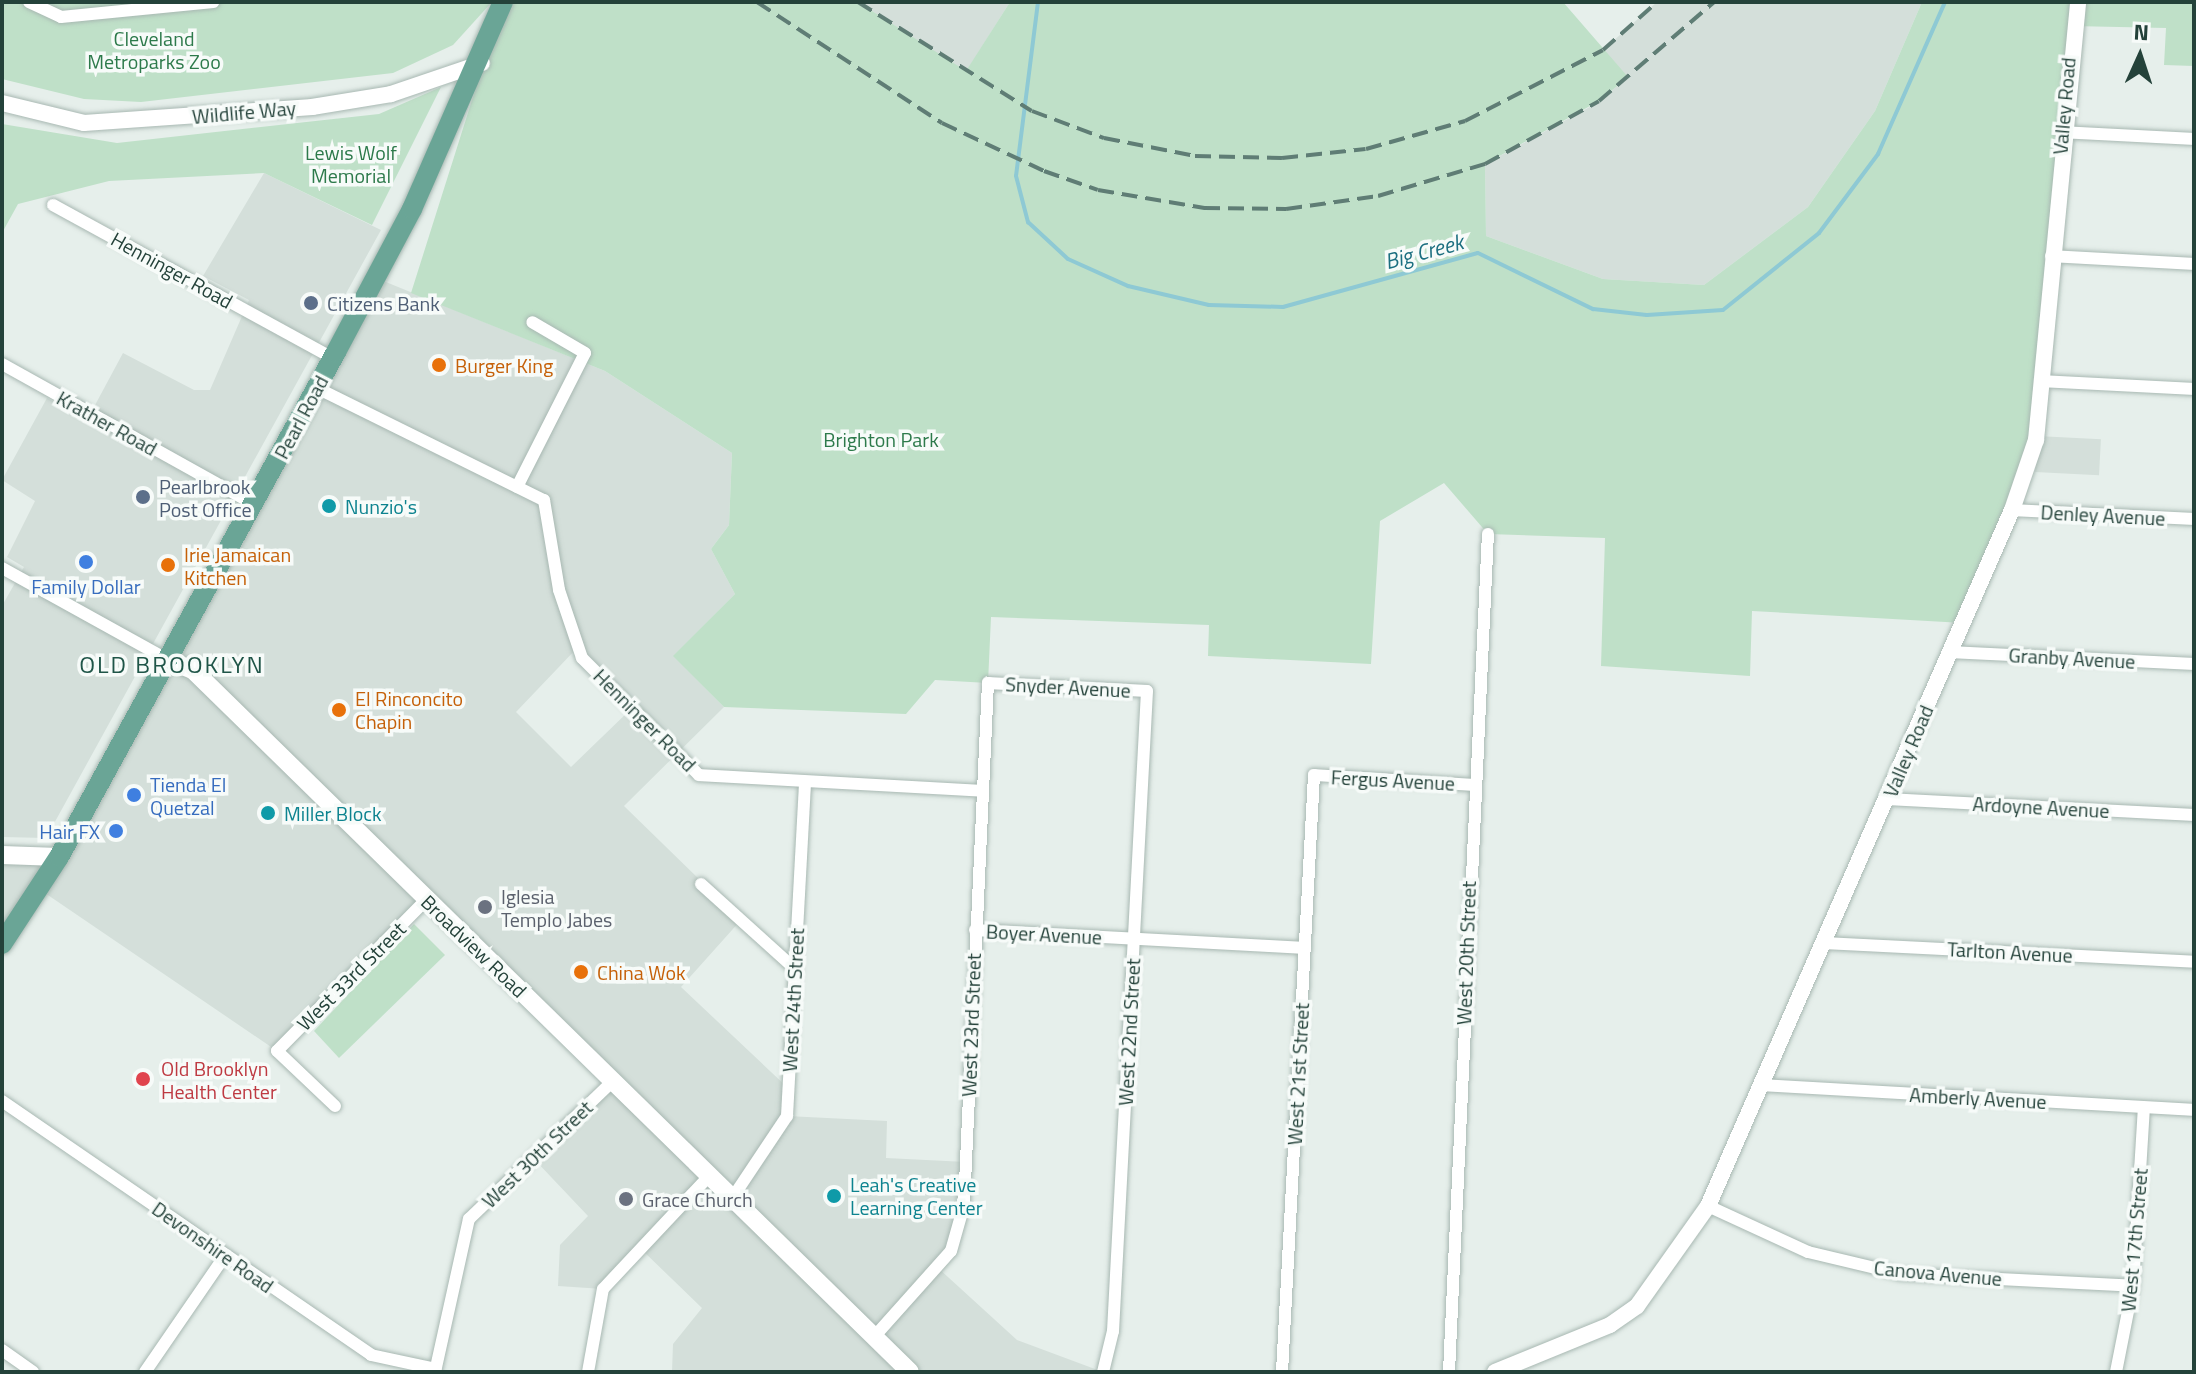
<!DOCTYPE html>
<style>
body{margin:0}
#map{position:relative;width:2196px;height:1374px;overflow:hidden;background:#e6efeb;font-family:"Titillium Web",sans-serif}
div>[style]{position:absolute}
.built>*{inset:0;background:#d4dfda;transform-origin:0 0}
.green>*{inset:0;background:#bfe0c8}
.stream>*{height:4px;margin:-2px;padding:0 2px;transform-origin:2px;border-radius:2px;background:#8ec9d4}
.roads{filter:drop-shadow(0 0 2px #a8b8b2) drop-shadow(0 0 2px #a8b8b2)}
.minor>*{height:12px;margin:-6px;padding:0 6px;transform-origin:6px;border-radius:6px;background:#fff}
.tertiary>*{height:16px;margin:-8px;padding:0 8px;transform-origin:8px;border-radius:8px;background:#fff}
.secondary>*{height:18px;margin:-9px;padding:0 9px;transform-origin:9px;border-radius:9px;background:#fff}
.primary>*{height:20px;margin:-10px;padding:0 10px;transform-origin:10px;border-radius:10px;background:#6aa596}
.rail>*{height:4px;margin-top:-2px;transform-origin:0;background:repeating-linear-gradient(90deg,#5f7d75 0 16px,transparent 0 24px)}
.dots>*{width:22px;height:22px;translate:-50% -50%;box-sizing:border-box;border:4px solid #f7fbf9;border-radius:50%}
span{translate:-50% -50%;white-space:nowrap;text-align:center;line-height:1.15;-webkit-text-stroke:7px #f7fbf9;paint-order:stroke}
.park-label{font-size:20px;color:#2d7a4b}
.street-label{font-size:20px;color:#24423a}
.service-label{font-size:20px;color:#4e5e75}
.left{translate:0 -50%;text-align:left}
.food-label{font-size:20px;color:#c56008}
.culture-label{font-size:20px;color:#0d838f}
.shop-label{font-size:20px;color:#366cbe}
.right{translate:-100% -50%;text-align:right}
.worship-label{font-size:20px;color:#5b616d}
.health-label{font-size:20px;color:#be3a42}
.water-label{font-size:22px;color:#1c6f80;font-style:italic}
.quarter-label{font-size:24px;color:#1f5548;letter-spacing:2px}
.frame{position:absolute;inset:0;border:4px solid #24423a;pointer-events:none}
.north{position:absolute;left:2100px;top:16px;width:80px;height:80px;-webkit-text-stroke:6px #f7fbf9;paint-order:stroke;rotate:3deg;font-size:22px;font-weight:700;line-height:32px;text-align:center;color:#24423a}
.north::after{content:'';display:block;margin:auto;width:28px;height:36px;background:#24423a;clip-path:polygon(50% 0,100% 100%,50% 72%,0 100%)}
</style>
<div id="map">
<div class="built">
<div style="clip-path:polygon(858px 2px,1010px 2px,966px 72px)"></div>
<div style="clip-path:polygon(1657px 2px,1922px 2px,1875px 111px,1808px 207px,1704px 285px,1603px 279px,1486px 236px,1485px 164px,1599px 102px,1627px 77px,1603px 50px)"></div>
<div style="clip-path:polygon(264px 173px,381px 230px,46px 838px,2px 837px,2px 606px,24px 567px,7px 557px,35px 501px,2px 480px,47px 398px,87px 420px,123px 353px,194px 390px,210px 390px,249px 300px,203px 276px)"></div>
<div style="clip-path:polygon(evenodd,376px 278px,605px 371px,732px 453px,729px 525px,711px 549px,735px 594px,674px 656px,724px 707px,624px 806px,741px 920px,681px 987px,788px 1088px,787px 1116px,887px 1121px,886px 1158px,966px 1162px,951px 1251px,937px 1267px,1017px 1340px,1103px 1372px,672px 1372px,673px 1344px,702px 1308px,641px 1249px,603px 1289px,558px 1286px,560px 1245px,588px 1216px,534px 1159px,614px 1080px,426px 901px,277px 1051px,39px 889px,2px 944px,2px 855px,59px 857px,376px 278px,578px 647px,632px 708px,571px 767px,516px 712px,578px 647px)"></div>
<div style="left:2037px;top:436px;width:64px;height:36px;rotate:3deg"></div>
</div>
<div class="green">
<div style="clip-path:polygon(2px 2px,492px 2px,453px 45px,393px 73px,141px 102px,84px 99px,2px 79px)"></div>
<div style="clip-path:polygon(503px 2px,858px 2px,966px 71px,1010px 2px,1563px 2px,1628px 77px,1599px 101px,1485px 164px,1486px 236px,1603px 279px,1704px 285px,1808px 207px,1875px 111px,1922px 2px,2194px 2px,2194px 66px,2164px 65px,2166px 28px,2072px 26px,2036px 440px,1963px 623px,1752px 611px,1750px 676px,1601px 666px,1605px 538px,1488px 534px,1444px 483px,1380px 521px,1371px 664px,1208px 656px,1209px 625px,991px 617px,988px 683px,935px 680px,906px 714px,724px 707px,673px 656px,735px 594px,711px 549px,729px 525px,732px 453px,605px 371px,411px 293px)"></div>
<div style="clip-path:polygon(441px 87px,372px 225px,264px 173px,109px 181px,18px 204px,2px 233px,2px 124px,117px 143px,379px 114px)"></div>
<div style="clip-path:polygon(414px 924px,445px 955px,339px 1058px,314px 1031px)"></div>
</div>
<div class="stream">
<div style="left:1038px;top:2px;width:175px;rotate:97.2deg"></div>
<div style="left:1016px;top:176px;width:48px;rotate:75.4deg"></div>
<div style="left:1028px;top:222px;width:54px;rotate:42.8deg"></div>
<div style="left:1068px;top:259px;width:66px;rotate:24.2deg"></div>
<div style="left:1128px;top:286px;width:83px;rotate:13.2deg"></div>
<div style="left:1209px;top:305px;width:74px;rotate:1.5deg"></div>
<div style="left:1283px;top:307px;width:202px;rotate:-15.5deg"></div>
<div style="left:1478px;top:253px;width:128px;rotate:26deg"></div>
<div style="left:1593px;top:309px;width:54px;rotate:6.3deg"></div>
<div style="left:1647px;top:315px;width:76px;rotate:-3.8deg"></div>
<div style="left:1723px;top:310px;width:123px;rotate:-38.7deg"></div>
<div style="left:1819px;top:233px;width:99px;rotate:-53.2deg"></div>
<div style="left:1878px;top:154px;width:166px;rotate:-66.2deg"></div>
</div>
<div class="roads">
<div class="minor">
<div style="left:29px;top:2px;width:35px;rotate:25deg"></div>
<div style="left:61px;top:17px;width:153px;rotate:-5.6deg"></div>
<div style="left:2061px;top:132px;width:133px;rotate:3deg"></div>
<div style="left:53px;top:205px;width:319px;rotate:28.7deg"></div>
<div style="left:2051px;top:256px;width:143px;rotate:3.2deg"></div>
<div style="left:2px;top:364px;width:288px;rotate:29.1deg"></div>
<div style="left:2041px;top:381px;width:153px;rotate:3deg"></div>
<div style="left:317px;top:388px;width:253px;rotate:26.3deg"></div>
<div style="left:544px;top:500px;width:91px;rotate:80.5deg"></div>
<div style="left:559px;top:590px;width:72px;rotate:71.3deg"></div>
<div style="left:582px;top:658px;width:165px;rotate:45deg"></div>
<div style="left:699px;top:775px;width:283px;rotate:3.2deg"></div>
<div style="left:517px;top:487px;width:150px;rotate:-63.1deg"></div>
<div style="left:585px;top:353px;width:61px;rotate:-149.7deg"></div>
<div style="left:2012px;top:510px;width:182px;rotate:2.8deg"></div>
<div style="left:2px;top:568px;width:190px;rotate:29deg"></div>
<div style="left:1950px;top:652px;width:244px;rotate:2.8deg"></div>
<div style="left:1888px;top:799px;width:306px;rotate:3deg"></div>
<div style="left:701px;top:884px;width:127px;rotate:42.1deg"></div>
<div style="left:975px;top:930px;width:330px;rotate:3.1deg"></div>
<div style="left:1825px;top:943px;width:369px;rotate:2.9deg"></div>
<div style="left:1762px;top:1085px;width:433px;rotate:3.3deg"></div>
<div style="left:2px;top:1101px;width:448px;rotate:34.5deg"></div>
<div style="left:371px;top:1355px;width:66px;rotate:12.2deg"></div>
<div style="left:335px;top:1106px;width:80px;rotate:-136.5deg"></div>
<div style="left:277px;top:1051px;width:211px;rotate:-45.4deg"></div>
<div style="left:731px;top:1200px;width:101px;rotate:-56.3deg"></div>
<div style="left:787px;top:1116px;width:334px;rotate:-86.9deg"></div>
<div style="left:1708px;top:1206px;width:110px;rotate:24.7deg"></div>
<div style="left:1808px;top:1252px;width:95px;rotate:13.4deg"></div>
<div style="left:1900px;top:1274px;width:233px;rotate:2.9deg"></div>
<div style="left:874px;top:1337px;width:115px;rotate:-48.2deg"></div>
<div style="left:951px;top:1251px;width:48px;rotate:-74.2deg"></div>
<div style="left:964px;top:1205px;width:523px;rotate:-87.37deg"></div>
<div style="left:988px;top:683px;width:159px;rotate:2.9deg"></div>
<div style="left:1147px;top:691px;width:641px;rotate:93.04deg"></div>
<div style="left:1113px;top:1331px;width:42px;rotate:103.7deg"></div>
<div style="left:2px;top:1350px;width:38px;rotate:35deg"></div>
<div style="left:145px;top:1372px;width:140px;rotate:-55.5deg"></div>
<div style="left:435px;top:1372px;width:157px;rotate:-77.5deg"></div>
<div style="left:469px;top:1219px;width:201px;rotate:-43.8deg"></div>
<div style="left:588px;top:1372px;width:84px;rotate:-79.8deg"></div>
<div style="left:603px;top:1289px;width:154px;rotate:-46.8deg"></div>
<div style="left:1282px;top:1372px;width:598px;rotate:-86.93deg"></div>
<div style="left:1314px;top:775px;width:159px;rotate:3.6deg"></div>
<div style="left:1449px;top:1372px;width:839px;rotate:-87.34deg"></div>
<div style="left:2116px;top:1372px;width:88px;rotate:-78.8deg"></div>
<div style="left:2133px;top:1286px;width:178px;rotate:-86.5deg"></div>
</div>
<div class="tertiary">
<div style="left:2px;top:103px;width:84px;rotate:13.7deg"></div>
<div style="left:84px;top:123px;width:229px;rotate:-4deg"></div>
<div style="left:312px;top:107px;width:80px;rotate:-9.3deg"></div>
<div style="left:391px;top:94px;width:96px;rotate:-18.8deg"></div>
<div style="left:1495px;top:1372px;width:124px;rotate:-22.2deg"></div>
<div style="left:1610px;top:1325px;width:33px;rotate:-35deg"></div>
<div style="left:1637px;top:1306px;width:123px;rotate:-54.6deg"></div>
<div style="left:1708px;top:1206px;width:759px;rotate:-66.41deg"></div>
<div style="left:2012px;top:510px;width:74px;rotate:-71.1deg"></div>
<div style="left:2036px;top:440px;width:440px;rotate:-84.5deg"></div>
</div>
<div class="secondary">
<div style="left:168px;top:660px;width:27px;rotate:22deg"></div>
<div style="left:193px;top:670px;width:1003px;rotate:44.39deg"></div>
<div style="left:2px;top:855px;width:57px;rotate:2deg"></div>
</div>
<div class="primary">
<div style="left:2px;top:944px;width:104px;rotate:-56.8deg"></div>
<div style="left:59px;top:857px;width:576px;rotate:-61.25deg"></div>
<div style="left:336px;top:352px;width:162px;rotate:-62deg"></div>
<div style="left:412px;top:209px;width:226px;rotate:-66.3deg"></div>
</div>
</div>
<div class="rail">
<div style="left:757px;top:2px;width:221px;rotate:33.2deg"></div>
<div style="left:942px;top:123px;width:113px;rotate:25.2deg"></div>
<div style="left:1044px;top:171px;width:57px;rotate:19.4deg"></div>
<div style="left:1098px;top:190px;width:108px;rotate:9.6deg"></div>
<div style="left:1204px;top:208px;width:82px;rotate:0.7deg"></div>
<div style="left:1286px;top:209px;width:93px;rotate:-8deg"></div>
<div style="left:1378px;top:196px;width:112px;rotate:-16.7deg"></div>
<div style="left:1485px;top:164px;width:130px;rotate:-28.9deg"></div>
<div style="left:1599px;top:101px;width:152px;rotate:-40.7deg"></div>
<div style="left:858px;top:2px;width:205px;rotate:32.1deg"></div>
<div style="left:1032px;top:111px;width:77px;rotate:20.6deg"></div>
<div style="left:1104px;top:138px;width:93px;rotate:11.2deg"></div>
<div style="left:1195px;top:156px;width:87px;rotate:1.3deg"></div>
<div style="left:1282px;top:158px;width:84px;rotate:-6.1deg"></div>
<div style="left:1366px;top:149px;width:103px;rotate:-15.8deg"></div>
<div style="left:1465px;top:121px;width:155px;rotate:-27.2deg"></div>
<div style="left:1603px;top:50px;width:72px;rotate:-41.6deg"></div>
</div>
<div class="dots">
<div style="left:311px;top:303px;background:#5c6f8a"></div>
<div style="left:439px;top:365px;background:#e8710a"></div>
<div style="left:143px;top:497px;background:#5c6f8a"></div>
<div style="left:329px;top:506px;background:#0f9aa8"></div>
<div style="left:86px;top:562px;background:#3f7fe0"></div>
<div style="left:168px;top:565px;background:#e8710a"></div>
<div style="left:339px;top:710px;background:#e8710a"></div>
<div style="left:134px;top:795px;background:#3f7fe0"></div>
<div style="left:268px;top:813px;background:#0f9aa8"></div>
<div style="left:116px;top:831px;background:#3f7fe0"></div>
<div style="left:485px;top:907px;background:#6b7280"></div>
<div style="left:581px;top:972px;background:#e8710a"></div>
<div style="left:143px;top:1079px;background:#e0444e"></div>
<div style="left:834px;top:1196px;background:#0f9aa8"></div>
<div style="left:626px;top:1199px;background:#6b7280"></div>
</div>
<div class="park-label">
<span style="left:154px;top:50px">Cleveland<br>Metroparks Zoo</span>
<span style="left:351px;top:164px">Lewis Wolf<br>Memorial</span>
<span style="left:881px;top:439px">Brighton Park</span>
</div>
<div class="street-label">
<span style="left:2064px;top:106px;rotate:-85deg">Valley Road</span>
<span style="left:244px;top:112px;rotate:-5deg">Wildlife Way</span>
<span style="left:172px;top:270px;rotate:29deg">Henninger Road</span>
<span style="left:301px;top:417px;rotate:-62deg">Pearl Road</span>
<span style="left:107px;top:423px;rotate:29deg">Krather Road</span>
<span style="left:2103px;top:515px;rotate:3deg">Denley Avenue</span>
<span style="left:2072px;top:658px;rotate:3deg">Granby Avenue</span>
<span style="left:1068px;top:687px;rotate:3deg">Snyder Avenue</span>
<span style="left:645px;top:720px;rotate:45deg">Henninger Road</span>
<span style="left:1908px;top:751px;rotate:-67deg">Valley Road</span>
<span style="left:1393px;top:780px;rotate:3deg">Fergus Avenue</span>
<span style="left:2041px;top:807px;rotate:3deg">Ardoyne Avenue</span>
<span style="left:1044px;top:934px;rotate:3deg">Boyer Avenue</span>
<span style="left:474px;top:946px;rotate:44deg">Broadview Road</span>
<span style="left:2010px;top:952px;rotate:3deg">Tarlton Avenue</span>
<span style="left:1466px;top:953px;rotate:-88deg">West 20th Street</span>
<span style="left:351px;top:976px;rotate:-45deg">West 33rd Street</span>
<span style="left:793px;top:1000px;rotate:-87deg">West 24th Street</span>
<span style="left:971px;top:1025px;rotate:-88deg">West 23rd Street</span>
<span style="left:1129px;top:1032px;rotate:-87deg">West 22nd Street</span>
<span style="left:1298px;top:1074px;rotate:-87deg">West 21st Street</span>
<span style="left:1978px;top:1098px;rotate:3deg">Amberly Avenue</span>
<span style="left:537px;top:1154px;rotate:-44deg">West 30th Street</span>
<span style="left:2134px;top:1240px;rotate:-85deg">West 17th Street</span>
<span style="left:213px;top:1247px;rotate:35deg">Devonshire Road</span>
<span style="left:1938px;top:1273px;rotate:5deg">Canova Avenue</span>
</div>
<div class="service-label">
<span class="left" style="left:327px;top:303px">Citizens Bank</span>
<span class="left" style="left:159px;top:498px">Pearlbrook<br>Post Office</span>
</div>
<div class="food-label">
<span class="left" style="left:455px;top:365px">Burger King</span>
<span class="left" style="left:184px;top:566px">Irie Jamaican<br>Kitchen</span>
<span class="left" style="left:355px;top:710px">El Rinconcito<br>Chapin</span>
<span class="left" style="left:597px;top:972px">China Wok</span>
</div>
<div class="culture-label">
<span class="left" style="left:345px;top:506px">Nunzio's</span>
<span class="left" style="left:284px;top:813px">Miller Block</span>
<span class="left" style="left:850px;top:1196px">Leah's Creative<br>Learning Center</span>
</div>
<div class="shop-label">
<span style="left:86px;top:586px">Family Dollar</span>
<span class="left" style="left:150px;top:796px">Tienda El<br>Quetzal</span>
<span class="right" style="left:100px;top:831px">Hair FX</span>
</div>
<div class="worship-label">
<span class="left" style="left:501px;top:908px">Iglesia<br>Templo Jabes</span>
<span class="left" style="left:642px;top:1199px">Grace Church</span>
</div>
<div class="health-label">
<span class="left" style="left:161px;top:1080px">Old Brooklyn<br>Health Center</span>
</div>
<div class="water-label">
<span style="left:1424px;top:252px;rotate:-15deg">Big Creek</span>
</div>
<div class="quarter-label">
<span style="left:172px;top:665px">OLD BROOKLYN</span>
</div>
<div class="frame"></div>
<div class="north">N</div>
</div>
